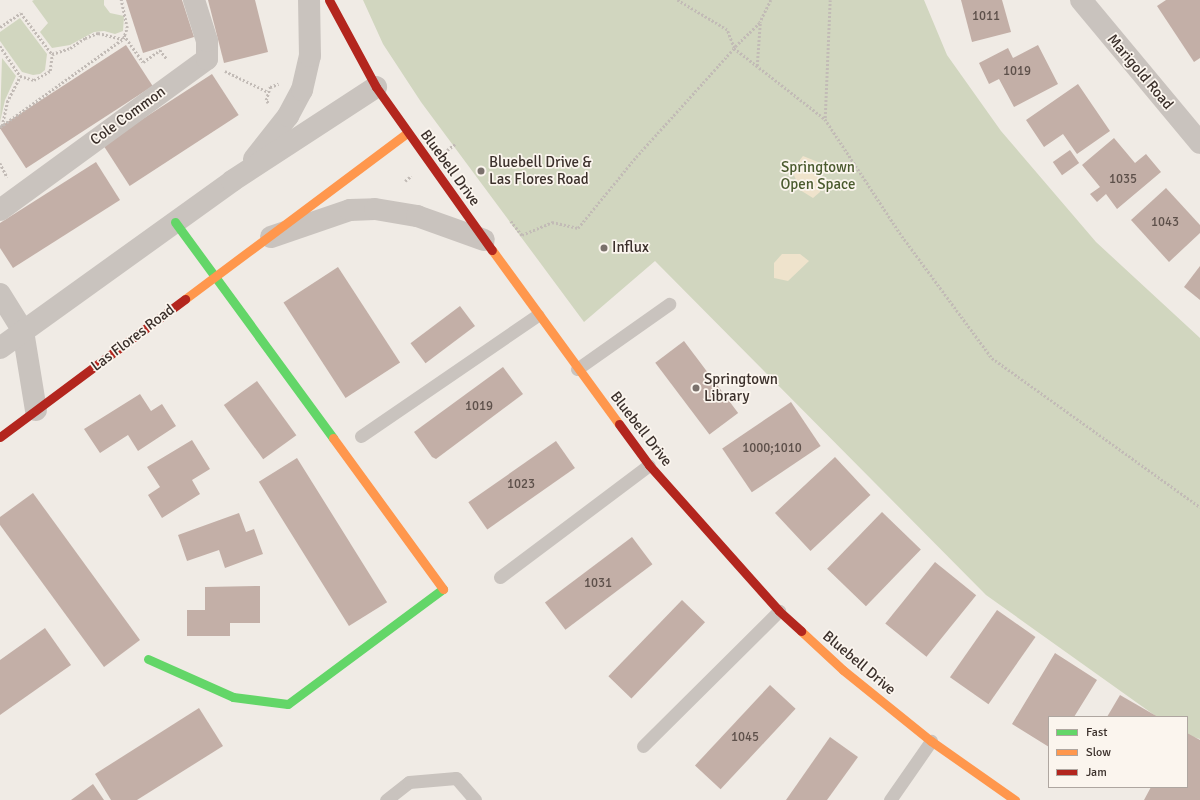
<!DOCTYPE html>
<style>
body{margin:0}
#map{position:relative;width:1200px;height:800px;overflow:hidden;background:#f0ebe5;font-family:Signika,sans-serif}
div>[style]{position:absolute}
.green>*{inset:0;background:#d1d6bf}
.sand>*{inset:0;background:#efe3cc}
.building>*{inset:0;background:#c3afa7;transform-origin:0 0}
.path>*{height:2.5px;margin-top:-1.25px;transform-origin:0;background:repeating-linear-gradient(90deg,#c2bbb6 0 2px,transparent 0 4px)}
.lane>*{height:13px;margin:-6.5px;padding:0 6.5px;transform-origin:6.5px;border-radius:6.5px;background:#c9c3be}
.street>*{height:22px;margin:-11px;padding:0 11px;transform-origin:11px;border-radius:11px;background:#c9c3be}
.fast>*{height:9px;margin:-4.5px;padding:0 4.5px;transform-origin:4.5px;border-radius:4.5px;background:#63d668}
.slow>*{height:9px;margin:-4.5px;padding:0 4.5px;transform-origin:4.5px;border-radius:4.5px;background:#ff974d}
.jam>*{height:9px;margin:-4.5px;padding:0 4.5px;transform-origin:4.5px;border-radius:4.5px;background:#b3261e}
.dots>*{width:11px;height:11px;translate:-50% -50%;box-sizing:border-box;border:2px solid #fbf5ee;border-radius:50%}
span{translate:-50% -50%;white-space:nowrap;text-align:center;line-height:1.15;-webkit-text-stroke:3.5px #fbf5ee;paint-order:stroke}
.number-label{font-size:13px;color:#5d504a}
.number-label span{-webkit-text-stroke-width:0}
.street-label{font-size:15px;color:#3b302b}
.poi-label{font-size:15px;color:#3b302b}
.left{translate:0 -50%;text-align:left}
.park-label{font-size:15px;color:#4a5a2e}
.legend{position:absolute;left:1048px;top:716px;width:140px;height:72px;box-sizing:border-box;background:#fbf5ee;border:1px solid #aea6a0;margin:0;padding:5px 7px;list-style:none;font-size:12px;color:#3b302b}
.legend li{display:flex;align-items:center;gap:8px;height:20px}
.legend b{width:20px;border:1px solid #aea6a0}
</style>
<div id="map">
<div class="green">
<div style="clip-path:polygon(34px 0,104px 0,104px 5px,110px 13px,124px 16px,123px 31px,115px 34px,104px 31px,94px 32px,70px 45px,52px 48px,40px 32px,48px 23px,32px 1px)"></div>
<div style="clip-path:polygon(363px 0,924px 0,947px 55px,1001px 131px,1096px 242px,1200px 338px,1200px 739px,1187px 735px,1187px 717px,1157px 717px,986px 595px,655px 261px,584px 322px,421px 102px,383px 44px)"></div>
<div style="clip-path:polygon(20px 18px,47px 54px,45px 70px,40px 74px,33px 75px,22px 72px,0 41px,0 32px)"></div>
<div style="clip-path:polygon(2px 58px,16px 76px,5px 100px,0 122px)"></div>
</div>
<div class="sand">
<div style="clip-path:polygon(803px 156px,818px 162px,822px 180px,820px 192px,813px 198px,800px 190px,792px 170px)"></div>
<div style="clip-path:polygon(782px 254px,800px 254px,809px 261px,788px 281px,774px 278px,774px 263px)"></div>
</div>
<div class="building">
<div style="clip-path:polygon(126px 0,182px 0,194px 37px,143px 53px)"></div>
<div style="clip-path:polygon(208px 0,255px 0,268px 52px,224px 63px)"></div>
<div style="clip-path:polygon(961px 0,1002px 0,1011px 32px,972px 42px)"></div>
<div style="clip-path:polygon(1166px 0,1200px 0,1200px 58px,1194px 62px,1157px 6px)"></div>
<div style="left:126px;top:45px;width:49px;height:151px;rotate:57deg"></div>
<div style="clip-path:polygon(1038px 45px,1058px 84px,1014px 107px,999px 79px,989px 84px,979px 63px,1008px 48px,1013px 58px)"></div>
<div style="left:212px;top:74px;width:49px;height:130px;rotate:57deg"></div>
<div style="clip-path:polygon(1078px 84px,1110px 131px,1077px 154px,1063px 134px,1044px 147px,1026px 120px)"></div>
<div style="clip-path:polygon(1114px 138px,1135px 163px,1146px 154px,1161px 172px,1117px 209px,1106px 194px,1097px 202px,1090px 194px,1100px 187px,1082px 165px)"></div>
<div style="left:1070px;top:150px;width:16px;height:21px;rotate:55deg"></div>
<div style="clip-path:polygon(96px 162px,120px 200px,13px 268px,0 248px,0 223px)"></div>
<div style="clip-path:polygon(1166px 188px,1200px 225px,1200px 233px,1169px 262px,1131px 220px)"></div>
<div style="clip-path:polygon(1200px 266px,1200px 300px,1184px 287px)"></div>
<div style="left:338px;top:267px;width:114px;height:65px;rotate:57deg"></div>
<div style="left:460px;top:306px;width:25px;height:62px;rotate:53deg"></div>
<div style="left:684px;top:341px;width:90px;height:36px;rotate:53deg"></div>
<div style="clip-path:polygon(503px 367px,523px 394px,436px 459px,432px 457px,414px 432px)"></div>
<div style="left:257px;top:381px;width:67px;height:41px;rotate:54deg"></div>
<div style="clip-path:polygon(140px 394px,151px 411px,162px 404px,176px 426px,138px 451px,128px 435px,100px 453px,84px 429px)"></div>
<div style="left:791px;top:402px;width:53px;height:83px;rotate:56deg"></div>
<div style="clip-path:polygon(192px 440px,210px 469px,192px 480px,200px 494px,162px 518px,148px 495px,160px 487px,147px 467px)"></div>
<div style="left:556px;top:441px;width:33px;height:107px;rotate:55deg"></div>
<div style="left:835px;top:457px;width:52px;height:82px;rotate:47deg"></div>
<div style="left:297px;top:458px;width:170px;height:45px;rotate:58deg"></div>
<div style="clip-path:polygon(33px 493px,140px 640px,104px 667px,0 525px,0 517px)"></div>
<div style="left:882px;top:512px;width:54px;height:79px;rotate:44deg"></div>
<div style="clip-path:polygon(239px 513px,246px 532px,254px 529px,263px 554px,225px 568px,219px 550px,187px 561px,178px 535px)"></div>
<div style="left:632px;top:537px;width:34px;height:109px;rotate:53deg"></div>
<div style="left:935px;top:562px;width:53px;height:79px;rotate:39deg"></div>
<div style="clip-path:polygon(260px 586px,260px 623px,230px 623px,230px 636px,187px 636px,187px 610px,205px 610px,205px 587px)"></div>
<div style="left:682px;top:600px;width:32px;height:106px;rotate:44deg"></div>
<div style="left:997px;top:610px;width:47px;height:82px;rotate:35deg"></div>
<div style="clip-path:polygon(45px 628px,71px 665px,0 715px,0 660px)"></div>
<div style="clip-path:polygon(1055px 653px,1097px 680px,1074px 717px,1049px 717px,1049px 747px,1012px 724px)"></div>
<div style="left:770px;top:685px;width:35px;height:110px;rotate:43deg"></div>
<div style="clip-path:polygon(1120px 695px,1158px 717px,1107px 717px)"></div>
<div style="clip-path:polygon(199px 708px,223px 746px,137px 800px,111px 800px,95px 774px)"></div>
<div style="clip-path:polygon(1187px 733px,1200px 740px,1200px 800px,1144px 800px,1151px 787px,1187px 787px)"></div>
<div style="clip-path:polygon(830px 737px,858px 757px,827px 800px,786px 800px)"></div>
<div style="clip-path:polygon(93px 784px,104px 800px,71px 800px)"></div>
</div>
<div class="path">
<div style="left:771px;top:0;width:25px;rotate:116deg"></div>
<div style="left:760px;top:23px;width:36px;rotate:136deg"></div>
<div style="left:734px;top:48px;width:115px;rotate:38deg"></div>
<div style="left:825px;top:119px;width:140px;rotate:56.7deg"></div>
<div style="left:902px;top:236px;width:152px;rotate:53.6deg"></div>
<div style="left:992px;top:358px;width:256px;rotate:35.6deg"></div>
<div style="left:0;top:27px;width:25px;rotate:-34deg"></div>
<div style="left:21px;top:13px;width:51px;rotate:52.9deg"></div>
<div style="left:124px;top:35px;width:33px;rotate:55deg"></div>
<div style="left:143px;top:62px;width:21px;rotate:-35deg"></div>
<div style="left:160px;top:50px;width:11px;rotate:52deg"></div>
<div style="left:0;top:46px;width:36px;rotate:56deg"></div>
<div style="left:20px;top:76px;width:15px;rotate:16deg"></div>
<div style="left:34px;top:80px;width:18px;rotate:-29deg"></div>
<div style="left:50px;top:71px;width:17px;rotate:-83deg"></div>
<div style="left:52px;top:54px;width:19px;rotate:-18deg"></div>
<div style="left:70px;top:48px;width:18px;rotate:-34deg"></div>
<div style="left:85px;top:38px;width:14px;rotate:-21deg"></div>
<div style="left:98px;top:33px;width:25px;rotate:14deg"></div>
<div style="left:757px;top:66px;width:43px;rotate:-86deg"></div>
<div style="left:225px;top:71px;width:48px;rotate:26deg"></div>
<div style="left:268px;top:103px;width:4px;rotate:-124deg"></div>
<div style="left:266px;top:100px;width:14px;rotate:-73deg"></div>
<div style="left:270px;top:87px;width:9px;rotate:-21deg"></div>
<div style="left:825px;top:118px;width:118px;rotate:-87.6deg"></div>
<div style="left:2px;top:126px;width:25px;rotate:-78deg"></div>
<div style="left:7px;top:102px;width:29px;rotate:-63deg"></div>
<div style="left:0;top:127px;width:151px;rotate:-35.6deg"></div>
<div style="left:123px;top:39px;width:12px;rotate:-70deg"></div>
<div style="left:127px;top:28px;width:29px;rotate:-102deg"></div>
<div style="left:447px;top:150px;width:10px;rotate:-37deg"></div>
<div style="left:0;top:163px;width:16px;rotate:63deg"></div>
<div style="left:405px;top:181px;width:8px;rotate:-40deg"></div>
<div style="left:511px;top:221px;width:18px;rotate:52deg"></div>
<div style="left:522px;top:235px;width:33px;rotate:-23deg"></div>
<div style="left:552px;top:222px;width:27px;rotate:13deg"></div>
<div style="left:578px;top:228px;width:92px;rotate:-50.8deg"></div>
<div style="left:636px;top:157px;width:147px;rotate:-48deg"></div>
<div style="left:734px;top:48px;width:19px;rotate:-111deg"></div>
<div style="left:727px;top:30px;width:58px;rotate:-149deg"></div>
</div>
<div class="lane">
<div style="left:577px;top:369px;width:113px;rotate:-35.2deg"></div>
<div style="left:361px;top:436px;width:214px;rotate:-34.4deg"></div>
<div style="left:500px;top:577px;width:186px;rotate:-36.9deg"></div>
<div style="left:643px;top:746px;width:192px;rotate:-44.8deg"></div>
<div style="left:386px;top:800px;width:29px;rotate:-38deg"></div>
<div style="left:409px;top:782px;width:47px;rotate:-4.9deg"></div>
<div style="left:456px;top:778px;width:29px;rotate:49deg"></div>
<div style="left:890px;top:800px;width:72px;rotate:-55.2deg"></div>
</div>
<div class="street">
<div style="left:1081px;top:0;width:186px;rotate:50.2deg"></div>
<div style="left:254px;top:159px;width:55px;rotate:-51.7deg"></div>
<div style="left:288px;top:116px;width:30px;rotate:-62deg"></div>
<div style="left:302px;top:90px;width:35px;rotate:-77deg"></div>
<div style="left:310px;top:56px;width:56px;rotate:-91deg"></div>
<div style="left:0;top:210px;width:256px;rotate:-36.1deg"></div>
<div style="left:207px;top:59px;width:18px;rotate:-90deg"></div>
<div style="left:207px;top:41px;width:43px;rotate:-107.6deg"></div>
<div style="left:271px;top:237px;width:83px;rotate:-18.9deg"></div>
<div style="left:350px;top:210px;width:25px;rotate:-2deg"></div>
<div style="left:375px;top:209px;width:43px;rotate:9.5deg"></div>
<div style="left:417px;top:216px;width:71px;rotate:19.7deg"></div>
<div style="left:0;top:294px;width:44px;rotate:58.1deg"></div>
<div style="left:23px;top:331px;width:80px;rotate:80.7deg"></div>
<div style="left:0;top:348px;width:286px;rotate:-35.7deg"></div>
<div style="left:232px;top:181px;width:172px;rotate:-33.1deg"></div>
</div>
<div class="fast">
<div style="left:175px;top:222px;width:268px;rotate:53.8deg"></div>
<div style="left:148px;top:659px;width:93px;rotate:24.1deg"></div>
<div style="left:233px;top:697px;width:55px;rotate:7.3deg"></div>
<div style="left:288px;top:704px;width:193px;rotate:-36.6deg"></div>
</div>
<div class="slow">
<div style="left:492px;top:250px;width:215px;rotate:53.9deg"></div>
<div style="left:185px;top:299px;width:277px;rotate:-36.8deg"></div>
<div style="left:333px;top:438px;width:187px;rotate:53.9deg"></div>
<div style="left:801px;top:631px;width:57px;rotate:42.9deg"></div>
<div style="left:843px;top:670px;width:113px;rotate:38.9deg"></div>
<div style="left:931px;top:741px;width:103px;rotate:35.1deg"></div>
</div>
<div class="jam">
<div style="left:329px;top:0;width:99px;rotate:61.6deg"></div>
<div style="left:376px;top:87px;width:200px;rotate:54.6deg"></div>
<div style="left:619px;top:424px;width:51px;rotate:53.8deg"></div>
<div style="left:649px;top:465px;width:195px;rotate:48.3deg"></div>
<div style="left:779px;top:611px;width:30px;rotate:42deg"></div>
<div style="left:0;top:437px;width:231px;rotate:-36.7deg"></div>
</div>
<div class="dots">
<div style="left:481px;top:171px;background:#7a716c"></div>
<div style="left:604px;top:248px;background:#7a716c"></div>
<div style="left:696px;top:388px;background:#7a716c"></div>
</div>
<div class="number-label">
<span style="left:986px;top:16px">1011</span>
<span style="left:1017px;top:71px">1019</span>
<span style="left:1123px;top:179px">1035</span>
<span style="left:1165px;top:222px">1043</span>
<span style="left:479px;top:406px">1019</span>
<span style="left:772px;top:448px">1000;1010</span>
<span style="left:521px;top:484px">1023</span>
<span style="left:598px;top:583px">1031</span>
<span style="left:745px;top:737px">1045</span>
</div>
<div class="street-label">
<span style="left:1140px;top:72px;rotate:50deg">Marigold Road</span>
<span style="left:128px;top:116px;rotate:-36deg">Cole Common</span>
<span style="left:450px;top:168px;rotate:54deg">Bluebell Drive</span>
<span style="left:133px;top:338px;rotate:-37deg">Las Flores Road</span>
<span style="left:641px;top:429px;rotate:52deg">Bluebell Drive</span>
<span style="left:859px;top:663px;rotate:40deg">Bluebell Drive</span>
</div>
<div class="poi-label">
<span class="left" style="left:489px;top:171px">Bluebell Drive &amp;<br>Las Flores Road</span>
<span class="left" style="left:612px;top:248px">Influx</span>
<span class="left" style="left:704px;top:388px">Springtown<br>Library</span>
</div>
<div class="park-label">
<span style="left:818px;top:176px">Springtown<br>Open Space</span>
</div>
<ul class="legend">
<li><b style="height:5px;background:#63d668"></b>Fast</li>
<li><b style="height:5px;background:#ff974d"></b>Slow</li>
<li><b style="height:5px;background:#b3261e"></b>Jam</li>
</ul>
</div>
